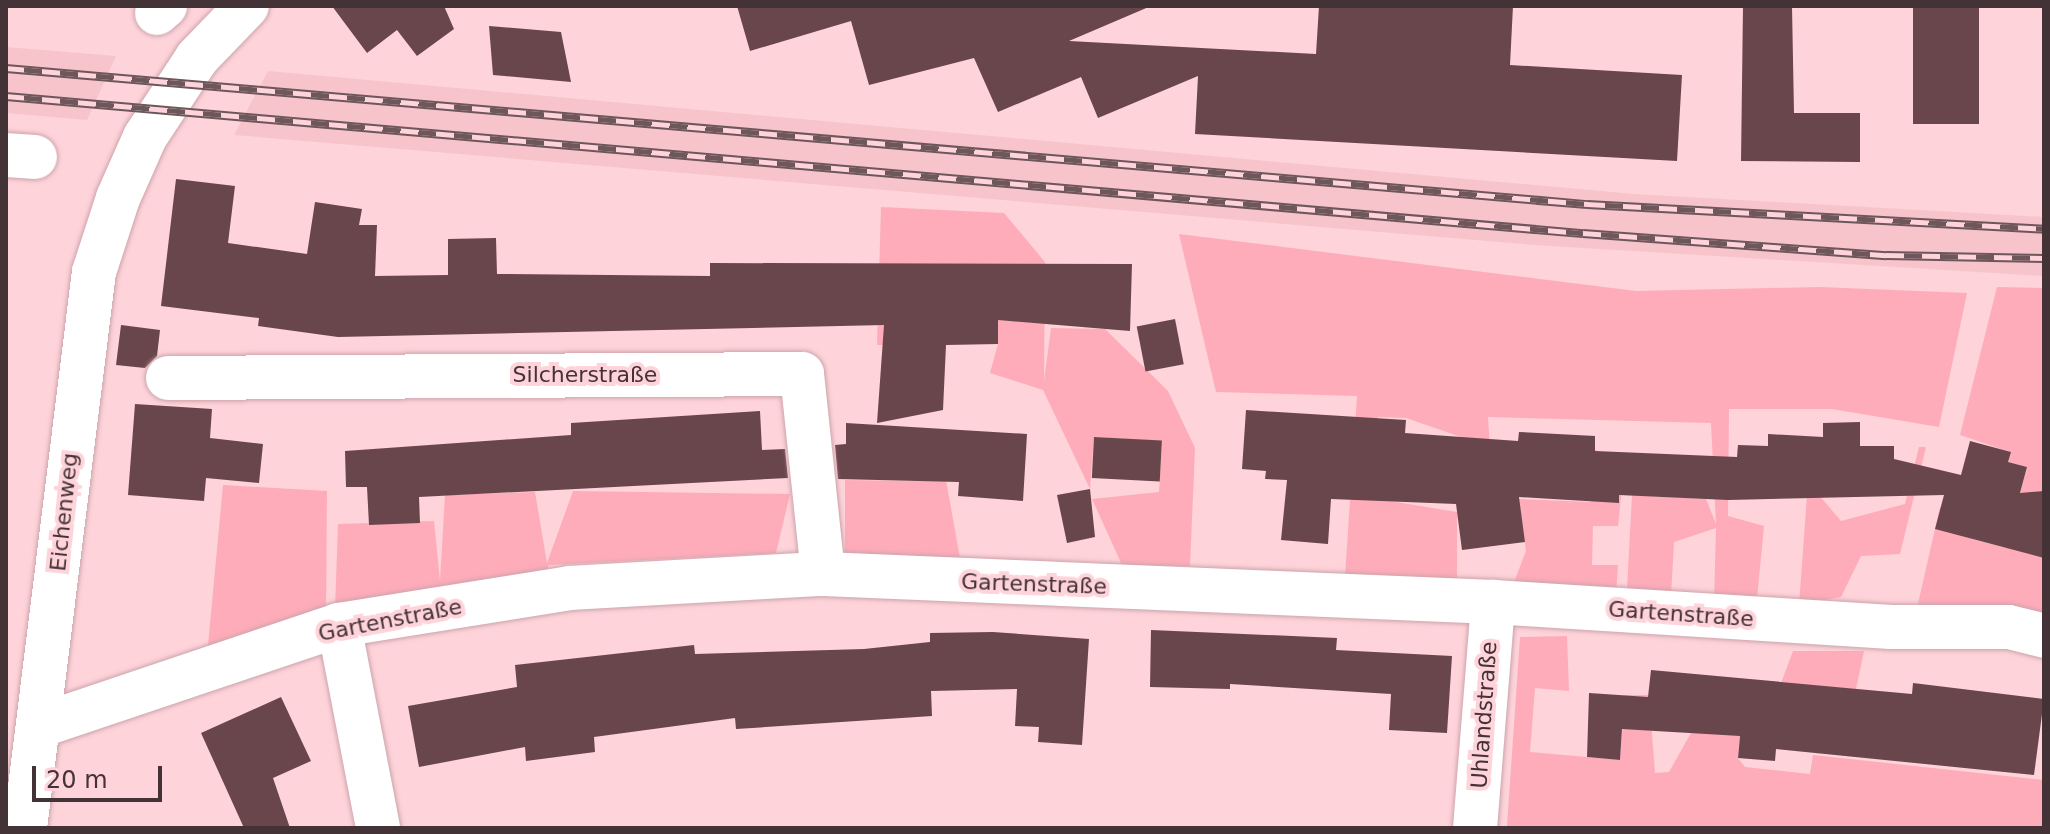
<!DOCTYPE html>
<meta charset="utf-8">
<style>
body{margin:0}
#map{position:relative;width:2050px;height:834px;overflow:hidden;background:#fed3da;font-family:"DejaVu Sans",sans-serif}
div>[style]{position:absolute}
.built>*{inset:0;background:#f7c4cc}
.green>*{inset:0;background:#feacba}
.building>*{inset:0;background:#69464c;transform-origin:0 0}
.roads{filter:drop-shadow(0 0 2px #cda4ab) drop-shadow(0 0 2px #cda4ab)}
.minor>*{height:44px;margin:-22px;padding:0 22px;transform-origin:22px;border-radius:22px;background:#fff}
.rail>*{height:9px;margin-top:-4.5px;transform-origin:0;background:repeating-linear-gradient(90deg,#fed3da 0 18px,#6e575b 0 36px);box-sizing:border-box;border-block:2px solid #6e575b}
span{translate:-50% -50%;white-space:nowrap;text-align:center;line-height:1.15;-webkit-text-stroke:8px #fed3da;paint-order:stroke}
.street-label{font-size:22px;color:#443336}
.frame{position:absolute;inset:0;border:8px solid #443336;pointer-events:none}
.scale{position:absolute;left:32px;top:766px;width:130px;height:36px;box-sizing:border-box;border:4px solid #443336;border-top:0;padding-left:10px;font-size:24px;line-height:28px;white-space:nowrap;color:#443336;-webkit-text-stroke:6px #fed3da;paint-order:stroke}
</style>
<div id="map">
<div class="built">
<div style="clip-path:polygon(6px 47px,116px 56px,87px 120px,6px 113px)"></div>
<div style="clip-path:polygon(268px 71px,1634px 194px,2044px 217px,2044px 276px,1534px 245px,234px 135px)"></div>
</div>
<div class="green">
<div style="clip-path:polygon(881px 207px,1004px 213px,1045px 262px,1044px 381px,1051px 328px,1105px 329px,1168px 391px,1195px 448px,1190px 566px,1122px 565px,1092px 499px,1159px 492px,1162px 441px,1094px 437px,1090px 489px,1043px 390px,990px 373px,998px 344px,997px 266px,922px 345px,877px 345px)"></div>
<div style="clip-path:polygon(1179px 234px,1636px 291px,1820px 287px,1967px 293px,1939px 427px,1832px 409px,1729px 409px,1728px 516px,1764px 526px,1756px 609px,1714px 601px,1716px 528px,1674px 542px,1671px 596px,1627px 589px,1632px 495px,1706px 499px,1716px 524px,1711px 423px,1488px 417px,1493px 493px,1461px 437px,1406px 418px,1378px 417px,1376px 445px,1390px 501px,1457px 512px,1457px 587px,1345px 576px,1357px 396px,1216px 392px)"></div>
<div style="clip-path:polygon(1997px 287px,2044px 288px,2044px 614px,1917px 608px,1940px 507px,1977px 516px,1972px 539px,2006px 548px,2027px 467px,2008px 462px,2010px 452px,1960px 435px)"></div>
<div style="clip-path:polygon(913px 435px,940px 447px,960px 558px,845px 555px,845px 480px,912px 481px)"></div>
<div style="clip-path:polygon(1919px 447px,1926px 447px,1900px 554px,1861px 556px,1841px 597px,1799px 605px,1808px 482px,1841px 521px,1905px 504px)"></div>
<div style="clip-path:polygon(1595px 450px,1625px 460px,1618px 526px,1593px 526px,1592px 565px,1618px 565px,1616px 595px,1514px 582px,1526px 551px,1519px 499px,1591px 502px)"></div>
<div style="clip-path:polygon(223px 485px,327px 491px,326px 611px,207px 656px)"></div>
<div style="clip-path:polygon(573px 491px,790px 494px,776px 553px,548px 565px,548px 570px,335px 610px,338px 524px,434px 521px,440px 581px,445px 495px,535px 492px,547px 563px)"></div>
<div style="clip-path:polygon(1567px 636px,1569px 691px,1535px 688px,1530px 752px,1620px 760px,1625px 695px,1649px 695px,1655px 773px,1669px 772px,1691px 733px,1740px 733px,1738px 758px,1745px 767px,1810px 774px,1813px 755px,2044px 780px,2044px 828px,1507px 826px,1520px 637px)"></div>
<div style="clip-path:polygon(1793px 651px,1864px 651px,1856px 689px,1781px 683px)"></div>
</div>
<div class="building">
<div style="clip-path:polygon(332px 6px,444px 6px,454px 29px,417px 56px,397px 30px,367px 53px)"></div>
<div style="clip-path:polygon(737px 6px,1151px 6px,1069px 41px,1316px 54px,1319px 6px,1513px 6px,1510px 65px,1682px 75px,1677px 161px,1195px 134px,1198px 76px,1098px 118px,1081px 77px,998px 112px,974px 58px,869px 85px,851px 21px,750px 51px)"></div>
<div style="clip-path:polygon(1743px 6px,1792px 6px,1794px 113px,1860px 113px,1860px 162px,1741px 161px)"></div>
<div style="left:1913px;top:6px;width:66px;height:118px"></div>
<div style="clip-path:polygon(489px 26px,561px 32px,571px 82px,493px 75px)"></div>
<div style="clip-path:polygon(176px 179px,235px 186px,228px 243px,307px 254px,315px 202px,362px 209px,359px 225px,377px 225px,375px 276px,448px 275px,448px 239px,496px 238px,497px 274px,710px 276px,710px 263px,1132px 264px,1130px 331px,998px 320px,998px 344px,946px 345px,943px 410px,877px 423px,884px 325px,338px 337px,258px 326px,259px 318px,161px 306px)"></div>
<div style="left:1175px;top:319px;width:46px;height:39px;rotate:79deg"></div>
<div style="clip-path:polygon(121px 325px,160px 330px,157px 356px,145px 368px,116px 365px)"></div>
<div style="clip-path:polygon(135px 404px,212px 409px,210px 438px,263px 444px,259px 483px,206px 478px,204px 501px,128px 495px)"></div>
<div style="clip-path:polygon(1246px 410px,1406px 420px,1405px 433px,1518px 441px,1519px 432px,1595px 436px,1595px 451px,1737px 457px,1738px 445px,1768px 446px,1768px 434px,1823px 437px,1823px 423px,1860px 422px,1860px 446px,1894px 446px,1894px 459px,1961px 475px,1970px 441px,2011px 452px,2008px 462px,2027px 467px,2020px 493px,2044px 491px,2044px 558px,1935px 529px,1944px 495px,1728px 500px,1619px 495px,1619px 503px,1519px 497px,1525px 542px,1462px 550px,1456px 504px,1331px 499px,1328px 544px,1281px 540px,1287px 480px,1265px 479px,1266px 471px,1242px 469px)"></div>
<div style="clip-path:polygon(760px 411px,762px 450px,785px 449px,788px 478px,419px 497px,420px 523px,369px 525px,367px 487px,346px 487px,345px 451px,571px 435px,571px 423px)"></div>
<div style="clip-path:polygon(846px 423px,1027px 434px,1023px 501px,958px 496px,959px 482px,838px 479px,835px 445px,846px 444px)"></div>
<div style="left:1094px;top:437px;width:68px;height:41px;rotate:3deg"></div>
<div style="clip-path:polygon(1090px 489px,1095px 537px,1067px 543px,1057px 495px)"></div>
<div style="clip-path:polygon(1151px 630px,1337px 638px,1336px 650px,1452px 656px,1447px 733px,1389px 730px,1391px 694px,1230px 684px,1230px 689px,1150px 687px)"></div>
<div style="clip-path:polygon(993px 632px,1089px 639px,1082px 745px,1038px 742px,1039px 727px,1015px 726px,1017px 689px,931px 691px,932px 716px,736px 729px,735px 718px,594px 737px,595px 752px,526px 761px,525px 747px,419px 767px,408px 706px,517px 687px,515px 665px,694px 645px,695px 654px,864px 649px,930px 642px,930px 633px)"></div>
<div style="clip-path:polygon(1651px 670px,1912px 694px,1913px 683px,2044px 699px,2034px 775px,1776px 749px,1775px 761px,1738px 758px,1740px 736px,1622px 729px,1620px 760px,1587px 757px,1589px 693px,1648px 697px)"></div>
<div style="clip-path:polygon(281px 697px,311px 761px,273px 778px,290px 828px,244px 828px,201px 733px)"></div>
</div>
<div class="roads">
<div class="minor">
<div style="left:157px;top:13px;width:11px;rotate:-41deg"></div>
<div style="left:6px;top:155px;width:29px;rotate:4deg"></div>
<div style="left:168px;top:378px;width:634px;rotate:-0.36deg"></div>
<div style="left:802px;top:374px;width:201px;rotate:84deg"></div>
<div style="left:339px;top:625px;width:207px;rotate:79.1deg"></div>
<div style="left:42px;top:725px;width:313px;rotate:-18.6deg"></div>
<div style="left:339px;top:625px;width:233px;rotate:-9.1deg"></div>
<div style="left:569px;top:588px;width:254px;rotate:-3.2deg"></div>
<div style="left:823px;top:574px;width:671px;rotate:2.39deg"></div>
<div style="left:1493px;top:602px;width:399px;rotate:3.6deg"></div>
<div style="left:1891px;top:627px;width:118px"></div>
<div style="left:2009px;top:627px;width:36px;rotate:14deg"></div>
<div style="left:25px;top:828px;width:560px;rotate:-82.93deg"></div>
<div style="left:94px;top:272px;width:78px;rotate:-72deg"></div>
<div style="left:118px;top:198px;width:67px;rotate:-66.1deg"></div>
<div style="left:145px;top:137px;width:95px;rotate:-56.6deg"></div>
<div style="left:197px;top:58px;width:72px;rotate:-46.1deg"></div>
<div style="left:1475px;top:828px;width:227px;rotate:-85.4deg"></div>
</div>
</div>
<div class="rail">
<div style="left:6px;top:68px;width:1587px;rotate:4.92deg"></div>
<div style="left:1587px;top:204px;width:458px;rotate:3.1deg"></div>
<div style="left:6px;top:96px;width:1583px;rotate:4.97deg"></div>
<div style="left:1583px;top:233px;width:304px;rotate:4.2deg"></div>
<div style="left:1886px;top:255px;width:158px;rotate:1.1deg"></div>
</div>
<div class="street-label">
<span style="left:585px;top:375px">Silcherstraße</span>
<span style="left:64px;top:512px;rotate:-84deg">Eichenweg</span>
<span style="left:1034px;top:584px;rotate:2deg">Gartenstraße</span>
<span style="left:1681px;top:614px;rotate:4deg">Gartenstraße</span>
<span style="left:390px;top:620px;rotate:-11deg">Gartenstraße</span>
<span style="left:1484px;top:715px;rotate:-86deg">Uhlandstraße</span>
</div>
<div class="frame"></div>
<div class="scale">20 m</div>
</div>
